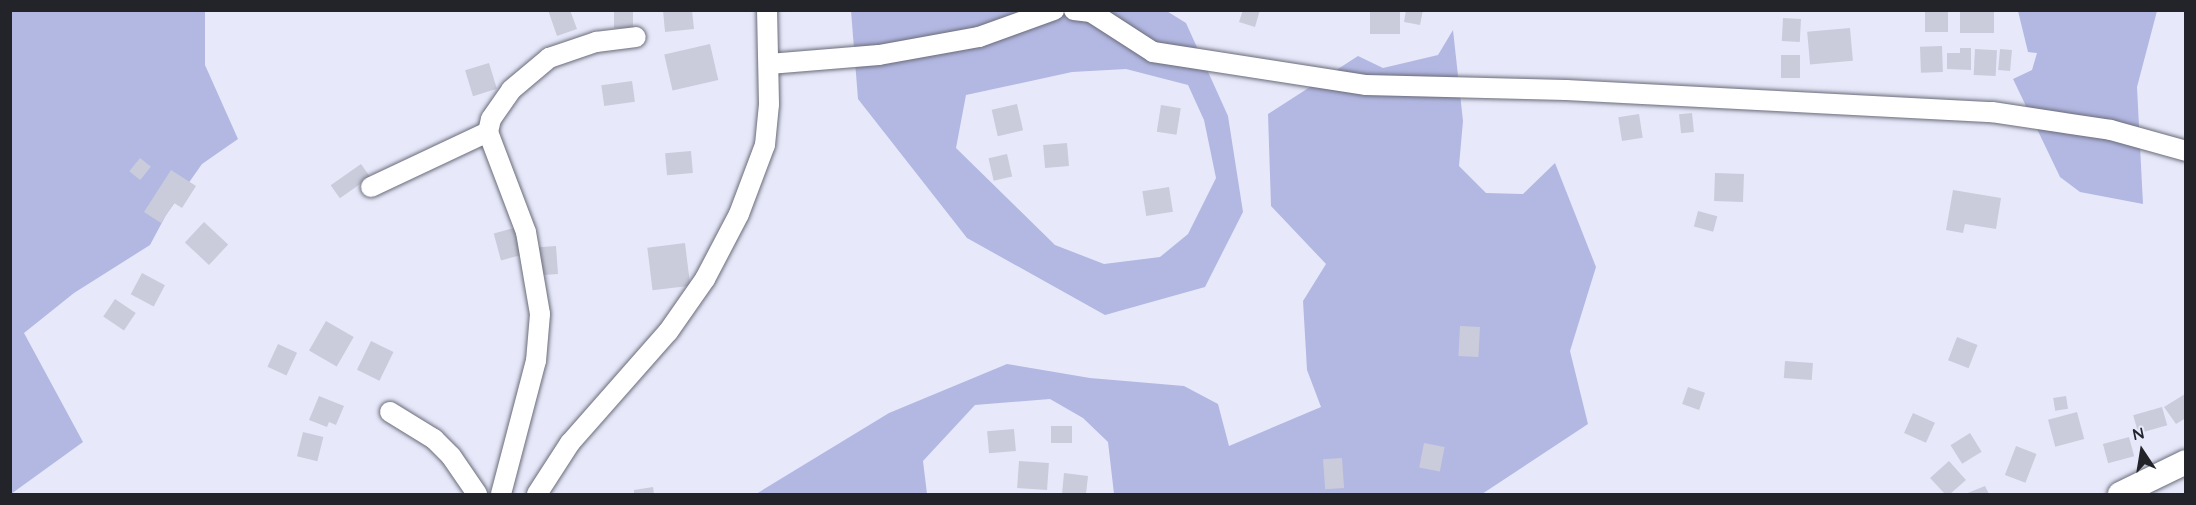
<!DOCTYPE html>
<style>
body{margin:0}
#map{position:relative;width:2196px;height:505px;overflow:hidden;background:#e7e9fa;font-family:Quicksand,sans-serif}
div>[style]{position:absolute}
.green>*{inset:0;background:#b3b8e3}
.building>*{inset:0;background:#caccdc;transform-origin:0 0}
.roads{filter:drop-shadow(0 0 2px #696b79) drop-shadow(0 0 2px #696b79)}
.minor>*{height:20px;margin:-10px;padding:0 10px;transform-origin:10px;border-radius:10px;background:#fff}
.major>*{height:24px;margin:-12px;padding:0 12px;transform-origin:12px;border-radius:12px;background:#fff}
span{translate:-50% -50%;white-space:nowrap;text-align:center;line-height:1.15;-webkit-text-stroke:6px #e7e9fa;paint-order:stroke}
.frame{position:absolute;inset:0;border:12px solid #23242a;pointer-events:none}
.north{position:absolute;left:2112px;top:421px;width:60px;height:60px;-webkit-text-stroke:4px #e7e9fa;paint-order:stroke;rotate:348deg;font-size:16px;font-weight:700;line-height:24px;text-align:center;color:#23242a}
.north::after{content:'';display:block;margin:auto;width:21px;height:27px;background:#23242a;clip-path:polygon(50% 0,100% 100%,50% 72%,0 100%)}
</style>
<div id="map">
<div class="green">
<div style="clip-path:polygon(evenodd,1165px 10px,1186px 23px,1228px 116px,1243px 212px,1205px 287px,1105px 315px,967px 238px,858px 99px,851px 11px,1165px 10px,1126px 69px,1188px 85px,1204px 120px,1216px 178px,1188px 234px,1160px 257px,1104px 264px,1055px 245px,956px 148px,966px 95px,1072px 72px,1126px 69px)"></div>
<div style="clip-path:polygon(11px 11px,205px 11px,205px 65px,238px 139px,202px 164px,166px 215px,150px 245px,74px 293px,24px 333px,83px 442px,11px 494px)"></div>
<div style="clip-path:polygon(2018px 11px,2157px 11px,2137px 87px,2143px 204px,2080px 192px,2060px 177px,2013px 79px,2032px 70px,2037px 53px,2028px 52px)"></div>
<div style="clip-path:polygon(1453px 30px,1463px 121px,1459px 166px,1486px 193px,1523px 194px,1555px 163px,1596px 267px,1570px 351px,1588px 424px,1482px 494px,1114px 494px,1108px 442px,1083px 418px,1050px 399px,975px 405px,923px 461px,927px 494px,756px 494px,889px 413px,1007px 364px,1090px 378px,1184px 386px,1218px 404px,1229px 446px,1321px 407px,1307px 370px,1303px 301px,1326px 264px,1271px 206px,1268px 114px,1358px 56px,1383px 68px,1438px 55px)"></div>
</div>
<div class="building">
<div style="clip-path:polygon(548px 10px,570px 10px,577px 29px,557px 36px)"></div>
<div style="left:614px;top:10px;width:19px;height:18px"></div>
<div style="clip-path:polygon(663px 10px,692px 10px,694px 29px,665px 32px)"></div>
<div style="clip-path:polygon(1243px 10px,1260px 10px,1255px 27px,1239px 22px)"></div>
<div style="left:1370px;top:10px;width:30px;height:24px"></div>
<div style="clip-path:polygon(1406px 10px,1423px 10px,1420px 25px,1404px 22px)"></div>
<div style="left:1925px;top:10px;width:23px;height:22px"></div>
<div style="left:1960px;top:10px;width:34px;height:23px"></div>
<div style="left:1783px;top:18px;width:18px;height:23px;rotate:3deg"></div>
<div style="left:1850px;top:28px;width:33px;height:43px;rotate:85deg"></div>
<div style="left:710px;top:44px;width:37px;height:47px;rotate:77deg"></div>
<div style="left:1942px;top:46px;width:26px;height:22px;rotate:88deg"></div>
<div style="clip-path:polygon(1960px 48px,1971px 48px,1971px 70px,1947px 69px,1947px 53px,1960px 53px)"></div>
<div style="left:1975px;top:49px;width:22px;height:26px;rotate:3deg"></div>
<div style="left:2000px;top:49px;width:12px;height:21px;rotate:5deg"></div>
<div style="left:1781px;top:55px;width:19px;height:23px"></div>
<div style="left:489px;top:63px;width:27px;height:25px;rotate:73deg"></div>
<div style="left:632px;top:81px;width:21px;height:31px;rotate:82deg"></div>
<div style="left:1017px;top:104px;width:27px;height:26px;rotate:77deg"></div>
<div style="left:1161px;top:105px;width:20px;height:27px;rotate:9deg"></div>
<div style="left:1692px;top:113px;width:19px;height:13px;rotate:84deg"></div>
<div style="left:1639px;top:114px;width:24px;height:21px;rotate:81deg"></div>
<div style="left:1067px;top:143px;width:23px;height:24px;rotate:85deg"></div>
<div style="left:691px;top:151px;width:22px;height:26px;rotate:85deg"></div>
<div style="left:1007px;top:154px;width:23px;height:19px;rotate:77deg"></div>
<div style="left:140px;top:158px;width:14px;height:17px;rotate:39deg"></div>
<div style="left:361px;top:164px;width:16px;height:37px;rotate:55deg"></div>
<div style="clip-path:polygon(171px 170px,196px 186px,182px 208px,174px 203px,161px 223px,144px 212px)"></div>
<div style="left:1715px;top:173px;width:29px;height:28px;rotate:2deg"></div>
<div style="left:1169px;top:187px;width:25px;height:27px;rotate:81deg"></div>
<div style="clip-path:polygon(1953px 190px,2001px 198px,1996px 229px,1965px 224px,1963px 233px,1946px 230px)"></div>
<div style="left:1698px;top:211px;width:20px;height:16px;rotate:15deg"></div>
<div style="left:204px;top:222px;width:33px;height:28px;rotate:43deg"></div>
<div style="left:514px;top:228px;width:28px;height:21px;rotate:75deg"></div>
<div style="left:685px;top:243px;width:43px;height:38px;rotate:83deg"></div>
<div style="left:556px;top:246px;width:28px;height:18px;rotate:86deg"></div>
<div style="left:142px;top:273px;width:26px;height:24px;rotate:28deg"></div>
<div style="left:115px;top:299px;width:25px;height:21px;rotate:34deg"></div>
<div style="left:326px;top:321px;width:32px;height:34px;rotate:30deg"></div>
<div style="left:1460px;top:326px;width:20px;height:30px;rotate:3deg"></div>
<div style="left:1957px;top:337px;width:22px;height:25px;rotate:21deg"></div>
<div style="left:371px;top:341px;width:25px;height:32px;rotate:26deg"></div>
<div style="left:278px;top:344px;width:21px;height:25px;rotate:25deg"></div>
<div style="left:1785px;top:361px;width:28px;height:17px;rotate:4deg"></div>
<div style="left:1688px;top:387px;width:18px;height:18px;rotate:19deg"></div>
<div style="clip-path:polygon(2185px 394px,2186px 418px,2176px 424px,2164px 407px)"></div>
<div style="clip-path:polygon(319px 396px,344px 406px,336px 425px,329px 422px,327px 427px,309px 420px)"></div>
<div style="left:2066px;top:396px;width:13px;height:13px;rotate:81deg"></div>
<div style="left:2162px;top:407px;width:19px;height:30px;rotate:74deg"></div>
<div style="left:2077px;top:412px;width:28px;height:30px;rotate:75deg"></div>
<div style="left:1913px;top:413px;width:24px;height:22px;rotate:24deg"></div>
<div style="left:1072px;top:426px;width:17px;height:21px;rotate:90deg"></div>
<div style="left:1014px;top:429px;width:22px;height:27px;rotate:85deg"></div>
<div style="left:303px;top:432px;width:21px;height:25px;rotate:14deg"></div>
<div style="left:1970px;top:433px;width:22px;height:23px;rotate:58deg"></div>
<div style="left:2129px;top:437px;width:20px;height:27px;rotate:75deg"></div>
<div style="left:1424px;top:443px;width:21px;height:25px;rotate:11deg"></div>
<div style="left:2016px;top:446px;width:22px;height:31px;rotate:21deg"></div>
<div style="left:1342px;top:458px;width:30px;height:19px;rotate:86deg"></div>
<div style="left:1019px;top:461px;width:30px;height:27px;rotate:4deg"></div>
<div style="clip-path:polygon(1949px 461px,1966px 480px,1950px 494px,1945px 494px,1930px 478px)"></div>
<div style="clip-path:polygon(1064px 473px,1088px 476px,1086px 494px,1062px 494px)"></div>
<div style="clip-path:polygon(1985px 486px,1989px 494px,1965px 494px)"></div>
<div style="clip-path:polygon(653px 487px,654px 494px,634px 494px,634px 490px)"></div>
</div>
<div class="roads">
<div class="minor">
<div style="left:1074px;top:10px;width:17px;rotate:7deg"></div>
<div style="left:1091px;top:12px;width:74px;rotate:32.8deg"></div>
<div style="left:1153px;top:52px;width:216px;rotate:8.8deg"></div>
<div style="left:1366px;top:85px;width:200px;rotate:1.4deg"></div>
<div style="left:1566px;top:90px;width:427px;rotate:3deg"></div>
<div style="left:1992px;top:112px;width:120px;rotate:8.6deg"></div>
<div style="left:2111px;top:130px;width:78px;rotate:15.6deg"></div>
<div style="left:769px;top:64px;width:110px;rotate:-4.7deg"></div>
<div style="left:879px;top:55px;width:102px;rotate:-10.2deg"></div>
<div style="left:979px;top:37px;width:80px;rotate:-19.8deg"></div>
<div style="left:371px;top:187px;width:129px;rotate:-25.2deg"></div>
<div style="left:390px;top:412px;width:52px;rotate:31.5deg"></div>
<div style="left:434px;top:439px;width:24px;rotate:45deg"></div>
<div style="left:451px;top:456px;width:46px;rotate:55.6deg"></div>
<div style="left:501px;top:494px;width:138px;rotate:-75.3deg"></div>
<div style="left:536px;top:361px;width:47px;rotate:-85.1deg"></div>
<div style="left:540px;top:314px;width:83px;rotate:-99.7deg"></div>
<div style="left:526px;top:232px;width:107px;rotate:-110.8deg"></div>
<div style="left:488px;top:132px;width:13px;rotate:-77deg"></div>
<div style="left:491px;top:119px;width:35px;rotate:-55deg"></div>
<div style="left:511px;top:90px;width:50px;rotate:-40.1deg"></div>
<div style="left:549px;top:58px;width:50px;rotate:-18.8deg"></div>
<div style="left:596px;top:42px;width:40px;rotate:-7.1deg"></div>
<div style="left:537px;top:494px;width:61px;rotate:-57.1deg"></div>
<div style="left:570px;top:443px;width:148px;rotate:-48.6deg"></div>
<div style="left:668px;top:332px;width:65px;rotate:-55.1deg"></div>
<div style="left:705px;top:279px;width:73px;rotate:-62.4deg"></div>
<div style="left:739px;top:214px;width:74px;rotate:-69.4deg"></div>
<div style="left:765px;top:145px;width:41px;rotate:-84.4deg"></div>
<div style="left:769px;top:104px;width:94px;rotate:-91.2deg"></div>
</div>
<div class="major">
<div style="left:2120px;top:494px;width:73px;rotate:-25.9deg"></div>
</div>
</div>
<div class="frame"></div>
<div class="north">N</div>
</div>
